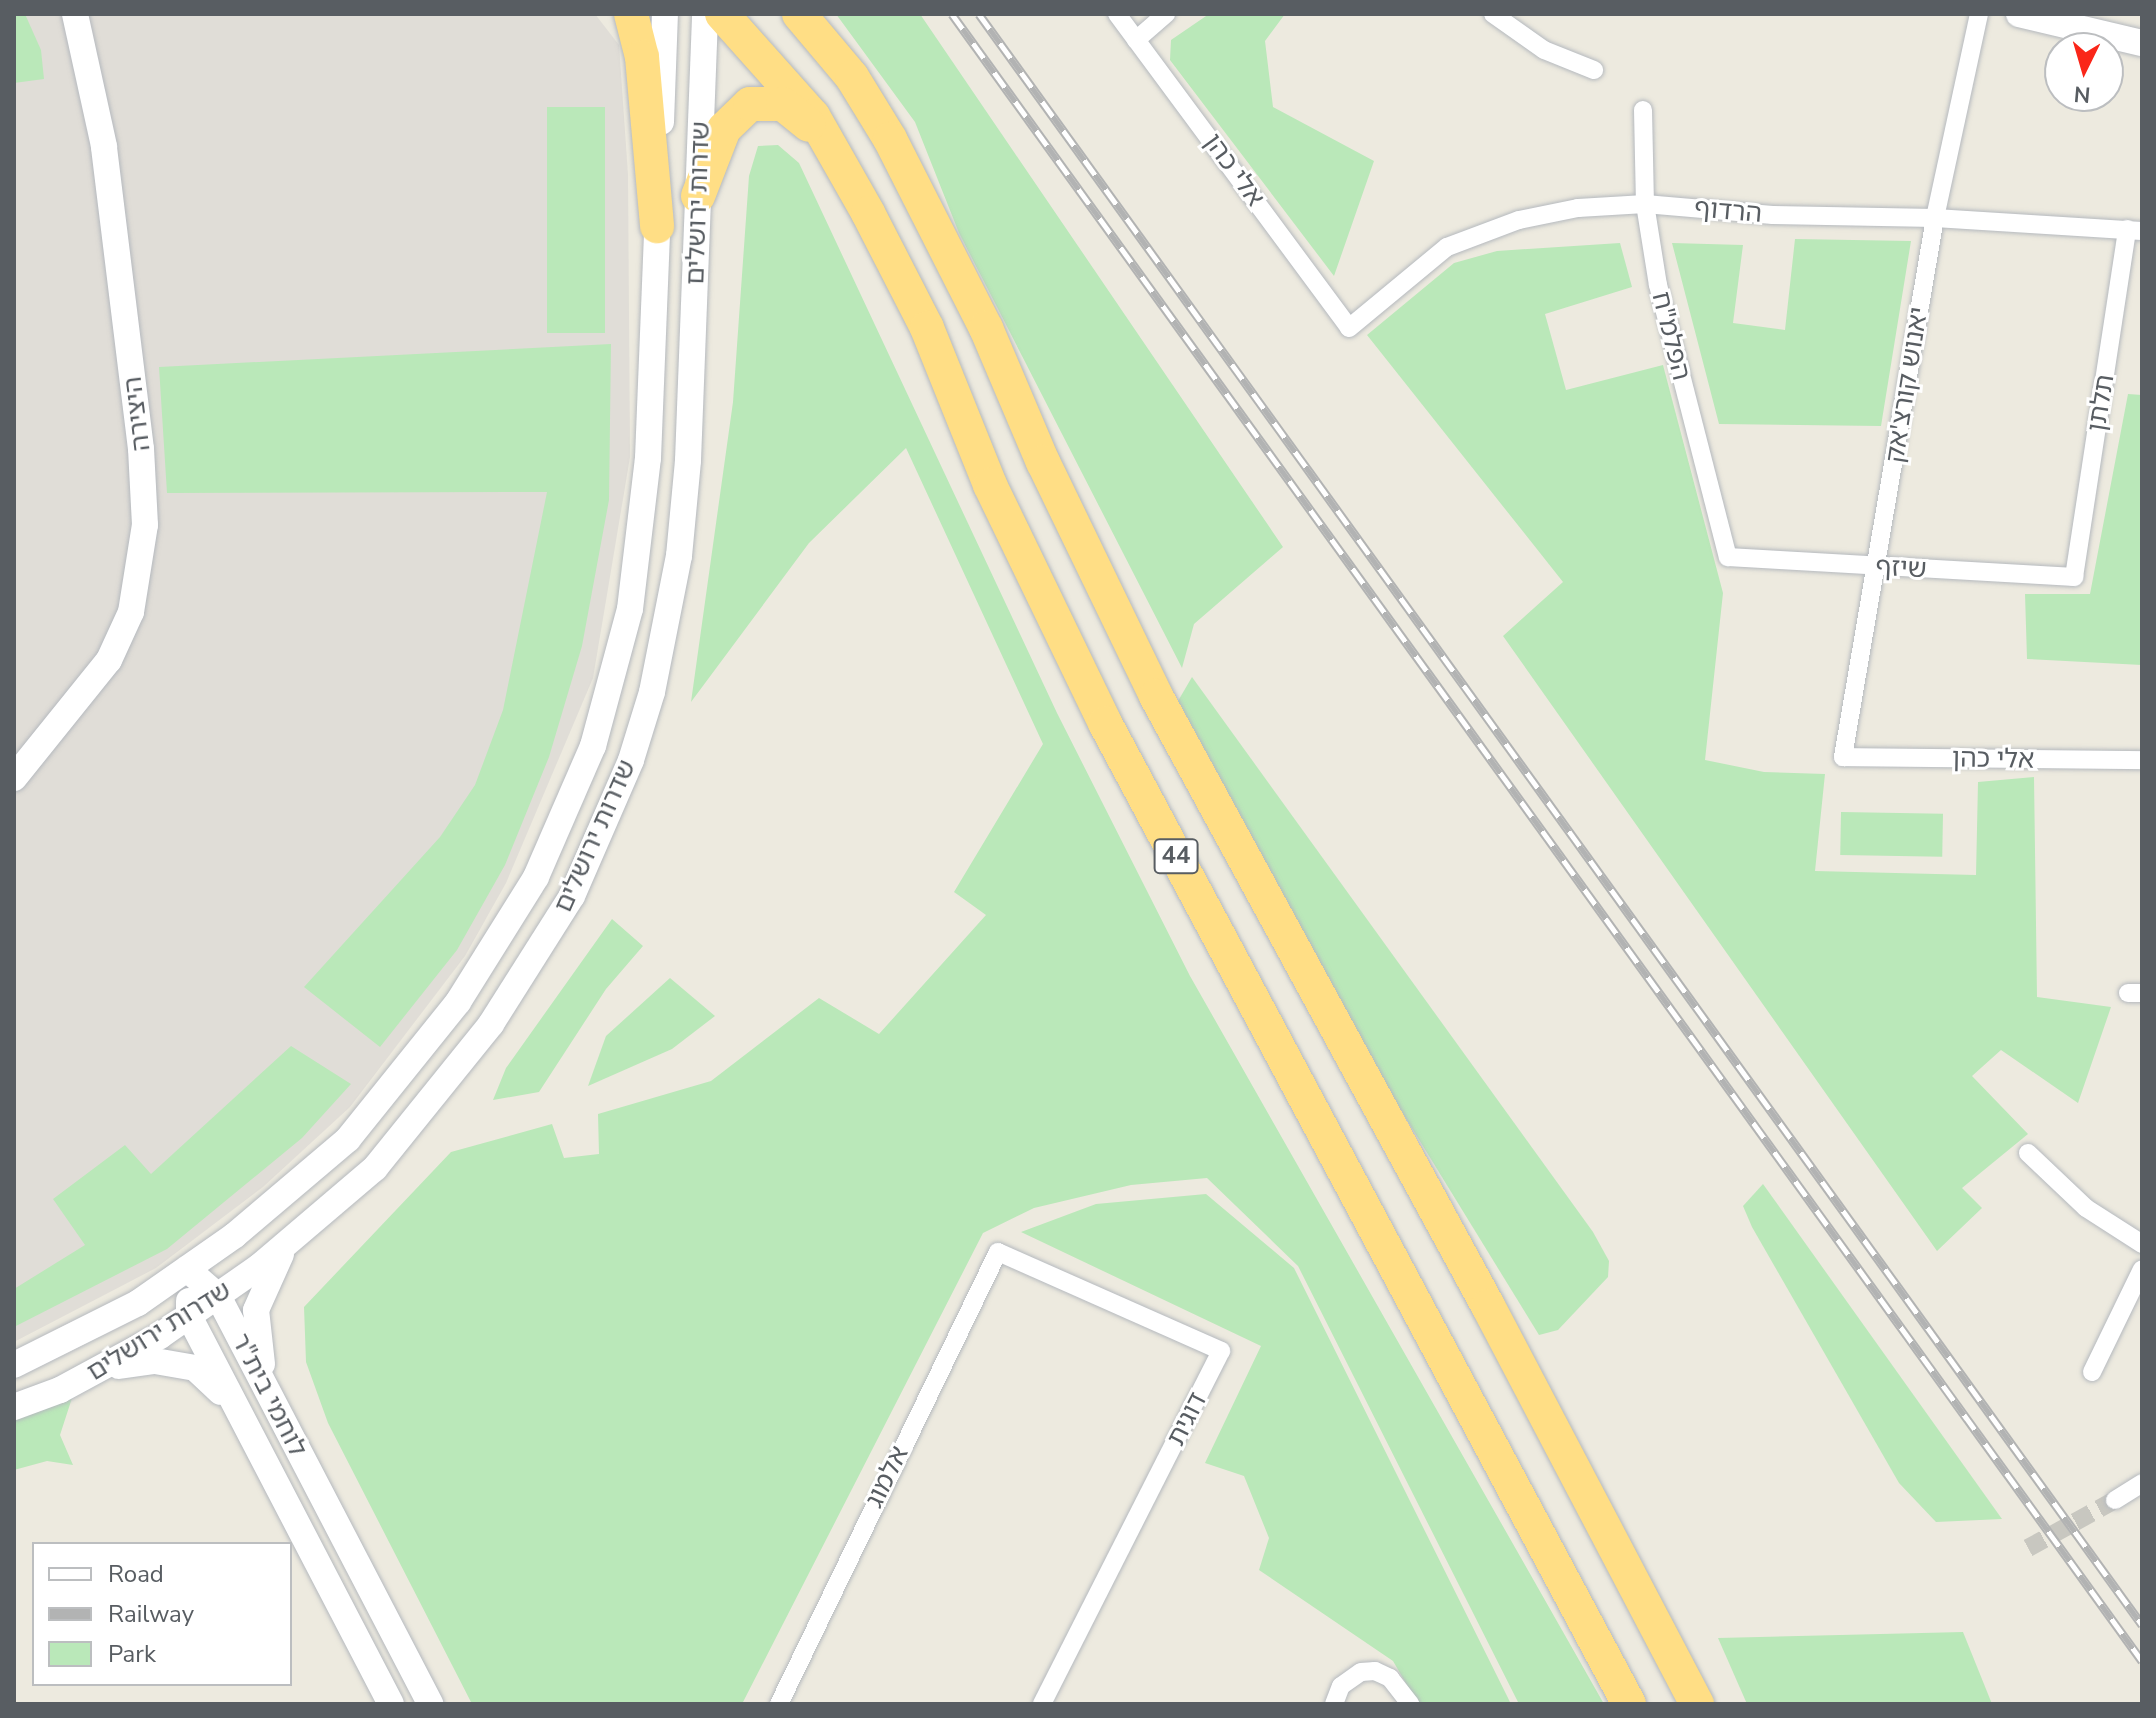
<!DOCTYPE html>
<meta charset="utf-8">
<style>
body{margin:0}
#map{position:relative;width:2156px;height:1718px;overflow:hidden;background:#edeadf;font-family:"Nunito Sans","Noto Sans Hebrew",sans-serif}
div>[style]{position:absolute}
.industrial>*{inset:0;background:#e0ddd7}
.green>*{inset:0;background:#bae8b9;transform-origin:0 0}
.street-tunnel>*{height:18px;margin-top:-9px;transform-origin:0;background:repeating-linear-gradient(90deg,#c8c7c0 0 18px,transparent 0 27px)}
.roads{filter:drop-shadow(0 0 2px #b5b9be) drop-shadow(0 0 2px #b5b9be)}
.street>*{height:18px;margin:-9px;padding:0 9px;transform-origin:9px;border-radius:9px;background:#fff}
.secondary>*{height:26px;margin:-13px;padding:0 13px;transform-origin:13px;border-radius:13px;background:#fff}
.highway>*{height:34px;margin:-17px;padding:0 17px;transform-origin:17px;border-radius:17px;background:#ffde85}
.rail>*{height:9px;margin-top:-4.5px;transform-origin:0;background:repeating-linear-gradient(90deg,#fff 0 18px,#b2b3b3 0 36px);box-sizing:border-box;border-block:2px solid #b2b3b3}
span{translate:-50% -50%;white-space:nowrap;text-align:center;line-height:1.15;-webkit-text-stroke:6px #fff;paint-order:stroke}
.shield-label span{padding:2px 6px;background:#fff;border:2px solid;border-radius:6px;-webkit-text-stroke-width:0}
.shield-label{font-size:24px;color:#585d62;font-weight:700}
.street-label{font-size:26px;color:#585d62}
.frame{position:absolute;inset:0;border:16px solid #585d62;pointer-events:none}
.legend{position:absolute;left:32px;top:1542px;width:260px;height:144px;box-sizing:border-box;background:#fff;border:2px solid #bcbec0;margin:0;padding:10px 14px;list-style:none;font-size:24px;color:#585d62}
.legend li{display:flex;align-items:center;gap:16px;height:40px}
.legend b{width:40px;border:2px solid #bcbec0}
.north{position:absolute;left:2044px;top:32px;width:80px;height:80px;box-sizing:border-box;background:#fff;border:2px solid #bcbec0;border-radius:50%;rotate:185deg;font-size:22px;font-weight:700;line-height:32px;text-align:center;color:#585d62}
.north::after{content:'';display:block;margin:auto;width:28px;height:36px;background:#fa2619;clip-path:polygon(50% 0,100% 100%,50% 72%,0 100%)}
</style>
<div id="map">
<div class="industrial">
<div style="clip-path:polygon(14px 14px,595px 14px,619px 45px,628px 175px,630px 457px,593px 678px,506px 883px,465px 956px,350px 1107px,263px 1187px,156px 1268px,14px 1342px)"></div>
</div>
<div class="green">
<div style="clip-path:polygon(14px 14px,25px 14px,41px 50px,44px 79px,14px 83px)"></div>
<div style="clip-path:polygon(836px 14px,920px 14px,1283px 547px,1194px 624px,1182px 668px,959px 233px,915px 122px)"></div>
<div style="clip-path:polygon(1209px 14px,1285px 14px,1265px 41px,1273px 107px,1374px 161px,1334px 276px,1170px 60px,1171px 40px)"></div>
<div style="left:547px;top:107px;width:58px;height:226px"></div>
<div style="clip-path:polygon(778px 145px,799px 163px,1057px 713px,1190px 976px,1604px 1704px,1519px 1704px,1298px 1266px,1207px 1178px,1131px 1185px,1034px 1208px,983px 1233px,742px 1704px,472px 1704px,328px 1423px,306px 1362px,304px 1307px,451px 1152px,552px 1124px,564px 1158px,599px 1154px,598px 1114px,711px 1081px,819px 998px,879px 1034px,986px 915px,954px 892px,1043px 744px,906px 448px,809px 543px,691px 702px,733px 402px,749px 176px,758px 146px)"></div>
<div style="clip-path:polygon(1795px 239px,1911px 241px,1881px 426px,1719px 424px,1672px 243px,1743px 245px,1733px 323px,1785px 330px)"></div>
<div style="clip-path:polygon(1620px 243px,1632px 287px,1545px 314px,1566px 390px,1663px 365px,1723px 593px,1705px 760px,1764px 772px,1825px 774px,1815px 871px,1976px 875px,1978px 782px,2034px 777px,2037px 997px,2111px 1007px,2078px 1103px,2001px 1050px,1972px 1076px,2028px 1134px,1962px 1188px,1982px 1208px,1937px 1251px,1503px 636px,1563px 582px,1367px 335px,1454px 263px,1497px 251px)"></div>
<div style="clip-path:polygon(611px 344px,609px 500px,582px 646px,549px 757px,505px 865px,457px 950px,380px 1047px,304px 987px,440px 837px,475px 785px,503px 710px,547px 492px,167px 493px,159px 367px)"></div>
<div style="clip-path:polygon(2128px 394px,2142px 395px,2142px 665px,2027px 659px,2025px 594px,2090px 594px)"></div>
<div style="clip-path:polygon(1192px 677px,1593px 1232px,1609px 1261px,1608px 1277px,1558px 1330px,1539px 1335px,1394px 1099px,1178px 701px)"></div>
<div style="left:1841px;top:812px;width:102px;height:43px;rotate:1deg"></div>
<div style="clip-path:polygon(612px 919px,643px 946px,606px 989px,539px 1092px,493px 1100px,506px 1068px)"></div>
<div style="clip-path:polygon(670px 978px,715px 1016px,672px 1049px,588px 1086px,606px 1036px)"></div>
<div style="clip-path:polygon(291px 1046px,351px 1084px,302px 1138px,167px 1249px,14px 1327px,14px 1289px,85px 1245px,53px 1199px,125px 1145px,151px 1174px)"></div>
<div style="clip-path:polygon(1763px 1184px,2002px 1519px,1936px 1522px,1899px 1483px,1752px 1227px,1743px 1206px)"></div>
<div style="clip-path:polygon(1206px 1194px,1294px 1268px,1511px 1704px,1418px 1704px,1393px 1661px,1259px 1570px,1269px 1538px,1244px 1476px,1205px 1463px,1261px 1346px,1021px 1232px,1096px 1204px)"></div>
<div style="clip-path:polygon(72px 1398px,60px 1435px,73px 1465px,47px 1461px,14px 1470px,14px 1420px)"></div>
<div style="clip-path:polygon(1963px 1632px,1992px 1704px,1747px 1704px,1718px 1638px)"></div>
</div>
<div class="street-tunnel">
<div style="left:2028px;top:1548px;width:99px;rotate:-28.9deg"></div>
</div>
<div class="roads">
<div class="street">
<div style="left:1117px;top:14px;width:390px;rotate:53.5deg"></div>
<div style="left:1349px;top:328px;width:127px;rotate:-39.6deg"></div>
<div style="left:1447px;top:247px;width:77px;rotate:-20.6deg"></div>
<div style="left:1519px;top:220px;width:60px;rotate:-11.5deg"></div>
<div style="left:1578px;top:208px;width:67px;rotate:-3.4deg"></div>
<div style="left:1645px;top:204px;width:128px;rotate:4.9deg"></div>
<div style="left:1773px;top:215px;width:162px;rotate:1.1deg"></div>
<div style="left:1935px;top:218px;width:207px;rotate:3.6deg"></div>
<div style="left:1493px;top:14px;width:62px;rotate:35.2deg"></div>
<div style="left:1544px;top:50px;width:54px;rotate:21.8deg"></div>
<div style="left:1979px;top:14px;width:209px;rotate:102.2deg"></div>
<div style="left:1935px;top:218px;width:547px;rotate:99.69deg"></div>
<div style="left:1843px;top:757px;width:299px;rotate:0.6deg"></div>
<div style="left:1136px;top:40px;width:40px;rotate:-41deg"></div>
<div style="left:1643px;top:110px;width:94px;rotate:88.8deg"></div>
<div style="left:1645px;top:204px;width:82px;rotate:80.9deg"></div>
<div style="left:1658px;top:285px;width:281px;rotate:75.6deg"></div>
<div style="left:1728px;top:557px;width:347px;rotate:3.3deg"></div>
<div style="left:2074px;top:577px;width:352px;rotate:-81.3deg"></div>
<div style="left:2128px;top:993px;width:14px"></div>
<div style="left:2028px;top:1153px;width:80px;rotate:43.5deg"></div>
<div style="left:2086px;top:1208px;width:67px;rotate:32.7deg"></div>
<div style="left:2092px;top:1372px;width:114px;rotate:-64.1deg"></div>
<div style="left:2115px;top:1500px;width:32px;rotate:-32deg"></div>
<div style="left:779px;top:1704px;width:502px;rotate:-64.15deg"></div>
<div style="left:998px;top:1252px;width:244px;rotate:23.9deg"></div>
<div style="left:1221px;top:1351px;width:396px;rotate:116.9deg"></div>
<div style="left:1334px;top:1704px;width:19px;rotate:-69deg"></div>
<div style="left:1341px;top:1686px;width:24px;rotate:-35deg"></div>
<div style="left:1361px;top:1672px;width:14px;rotate:-4deg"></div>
<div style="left:1375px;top:1671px;width:17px;rotate:25deg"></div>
<div style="left:1390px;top:1678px;width:33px;rotate:52deg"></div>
</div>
<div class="secondary">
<div style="left:2019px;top:14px;width:126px;rotate:13.3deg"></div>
<div style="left:661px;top:122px;width:108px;rotate:-87.9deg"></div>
<div style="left:14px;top:778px;width:151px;rotate:-51.2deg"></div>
<div style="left:109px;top:660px;width:53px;rotate:-65.4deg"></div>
<div style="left:131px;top:612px;width:88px;rotate:-80.9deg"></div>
<div style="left:145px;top:525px;width:76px;rotate:-93deg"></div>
<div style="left:141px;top:449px;width:305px;rotate:-97deg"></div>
<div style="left:104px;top:146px;width:135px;rotate:-102.4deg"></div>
<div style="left:187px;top:1269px;width:41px;rotate:41.1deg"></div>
<div style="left:218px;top:1296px;width:460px;rotate:62.5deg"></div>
<div style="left:189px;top:1301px;width:15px;rotate:90deg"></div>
<div style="left:189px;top:1316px;width:437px;rotate:62.5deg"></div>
<div style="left:262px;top:1364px;width:54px;rotate:-96.3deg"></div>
<div style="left:256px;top:1310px;width:61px;rotate:-65.9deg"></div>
<div style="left:14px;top:1365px;width:139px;rotate:-26.6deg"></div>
<div style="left:138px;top:1303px;width:118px;rotate:-35deg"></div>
<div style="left:235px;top:1235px;width:148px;rotate:-40.3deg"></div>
<div style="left:348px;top:1139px;width:176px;rotate:-51.2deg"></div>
<div style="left:458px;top:1002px;width:147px;rotate:-58deg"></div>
<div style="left:536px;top:877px;width:143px;rotate:-66.5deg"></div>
<div style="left:593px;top:746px;width:142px;rotate:-74.9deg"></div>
<div style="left:630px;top:609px;width:152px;rotate:-83.2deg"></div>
<div style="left:648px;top:458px;width:249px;rotate:-87.7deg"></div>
<div style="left:119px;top:1366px;width:36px;rotate:-8deg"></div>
<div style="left:155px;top:1361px;width:41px;rotate:9.9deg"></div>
<div style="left:195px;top:1368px;width:35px;rotate:43deg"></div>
<div style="left:14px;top:1407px;width:49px;rotate:-20.3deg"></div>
<div style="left:60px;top:1390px;width:114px;rotate:-28.4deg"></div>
<div style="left:160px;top:1336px;width:122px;rotate:-35deg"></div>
<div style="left:260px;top:1266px;width:151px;rotate:-40.4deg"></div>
<div style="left:375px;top:1168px;width:185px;rotate:-51.1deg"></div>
<div style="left:491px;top:1024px;width:151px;rotate:-57.7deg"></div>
<div style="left:572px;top:896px;width:148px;rotate:-66.5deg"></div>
<div style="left:631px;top:760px;width:71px;rotate:-72.8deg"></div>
<div style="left:652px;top:692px;width:139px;rotate:-78.8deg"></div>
<div style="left:679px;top:556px;width:96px;rotate:-84.6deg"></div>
<div style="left:688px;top:460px;width:446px;rotate:-87.8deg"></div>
</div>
<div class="highway">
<div style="left:631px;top:14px;width:44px;rotate:75.7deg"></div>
<div style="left:642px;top:57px;width:170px;rotate:84.9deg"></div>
<div style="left:722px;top:14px;width:137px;rotate:48.3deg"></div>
<div style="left:813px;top:116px;width:112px;rotate:60.4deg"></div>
<div style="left:868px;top:213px;width:129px;rotate:62.8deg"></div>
<div style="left:927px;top:328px;width:169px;rotate:68.1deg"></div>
<div style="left:990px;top:485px;width:264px;rotate:64.2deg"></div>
<div style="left:1105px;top:723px;width:1112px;rotate:61.89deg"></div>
<div style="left:799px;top:14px;width:82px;rotate:49.9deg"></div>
<div style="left:852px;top:77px;width:73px;rotate:58.5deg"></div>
<div style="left:890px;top:139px;width:212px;rotate:63.1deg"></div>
<div style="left:986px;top:328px;width:146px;rotate:67deg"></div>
<div style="left:1043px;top:462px;width:260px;rotate:64.2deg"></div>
<div style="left:1156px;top:696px;width:694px;rotate:61.44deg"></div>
<div style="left:1488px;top:1306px;width:450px;rotate:62.3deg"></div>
<div style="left:698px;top:196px;width:72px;rotate:-68.8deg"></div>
<div style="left:724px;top:129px;width:36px;rotate:-44deg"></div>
<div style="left:750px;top:104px;width:33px"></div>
<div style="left:783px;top:104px;width:33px;rotate:39deg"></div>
</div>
</div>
<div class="rail">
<div style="left:952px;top:14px;width:2032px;rotate:54.15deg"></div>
<div style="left:979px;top:14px;width:1987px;rotate:54.17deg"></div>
</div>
<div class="shield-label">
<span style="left:1176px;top:856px">44</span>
</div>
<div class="street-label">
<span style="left:1234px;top:170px;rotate:54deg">אלי כהן</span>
<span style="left:698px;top:203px;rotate:-88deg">שדרות ירושלים</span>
<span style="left:1728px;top:211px;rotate:5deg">הרדוף</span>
<span style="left:1671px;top:336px;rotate:76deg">הפלמ"ח</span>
<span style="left:1907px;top:385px;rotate:-81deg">יאנוש קורצ'אק</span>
<span style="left:2101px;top:403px;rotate:-81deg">תלתן</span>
<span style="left:137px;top:414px;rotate:-97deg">היצירה</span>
<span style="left:1901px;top:568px;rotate:3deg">שיזף</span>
<span style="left:1993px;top:759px;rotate:1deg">אלי כהן</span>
<span style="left:595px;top:836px;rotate:-66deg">שדרות ירושלים</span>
<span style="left:159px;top:1331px;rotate:-32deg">שדרות ירושלים</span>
<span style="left:269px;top:1395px;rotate:63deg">לוחמי בית"ר</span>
<span style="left:1187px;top:1419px;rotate:-63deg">דוגית</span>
<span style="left:887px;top:1477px;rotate:-64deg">אלמוג</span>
</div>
<div class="frame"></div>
<ul class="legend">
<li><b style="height:10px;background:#fff"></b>Road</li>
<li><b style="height:10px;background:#b2b3b3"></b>Railway</li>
<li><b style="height:22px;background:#bae8b9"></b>Park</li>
</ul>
<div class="north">N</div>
</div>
